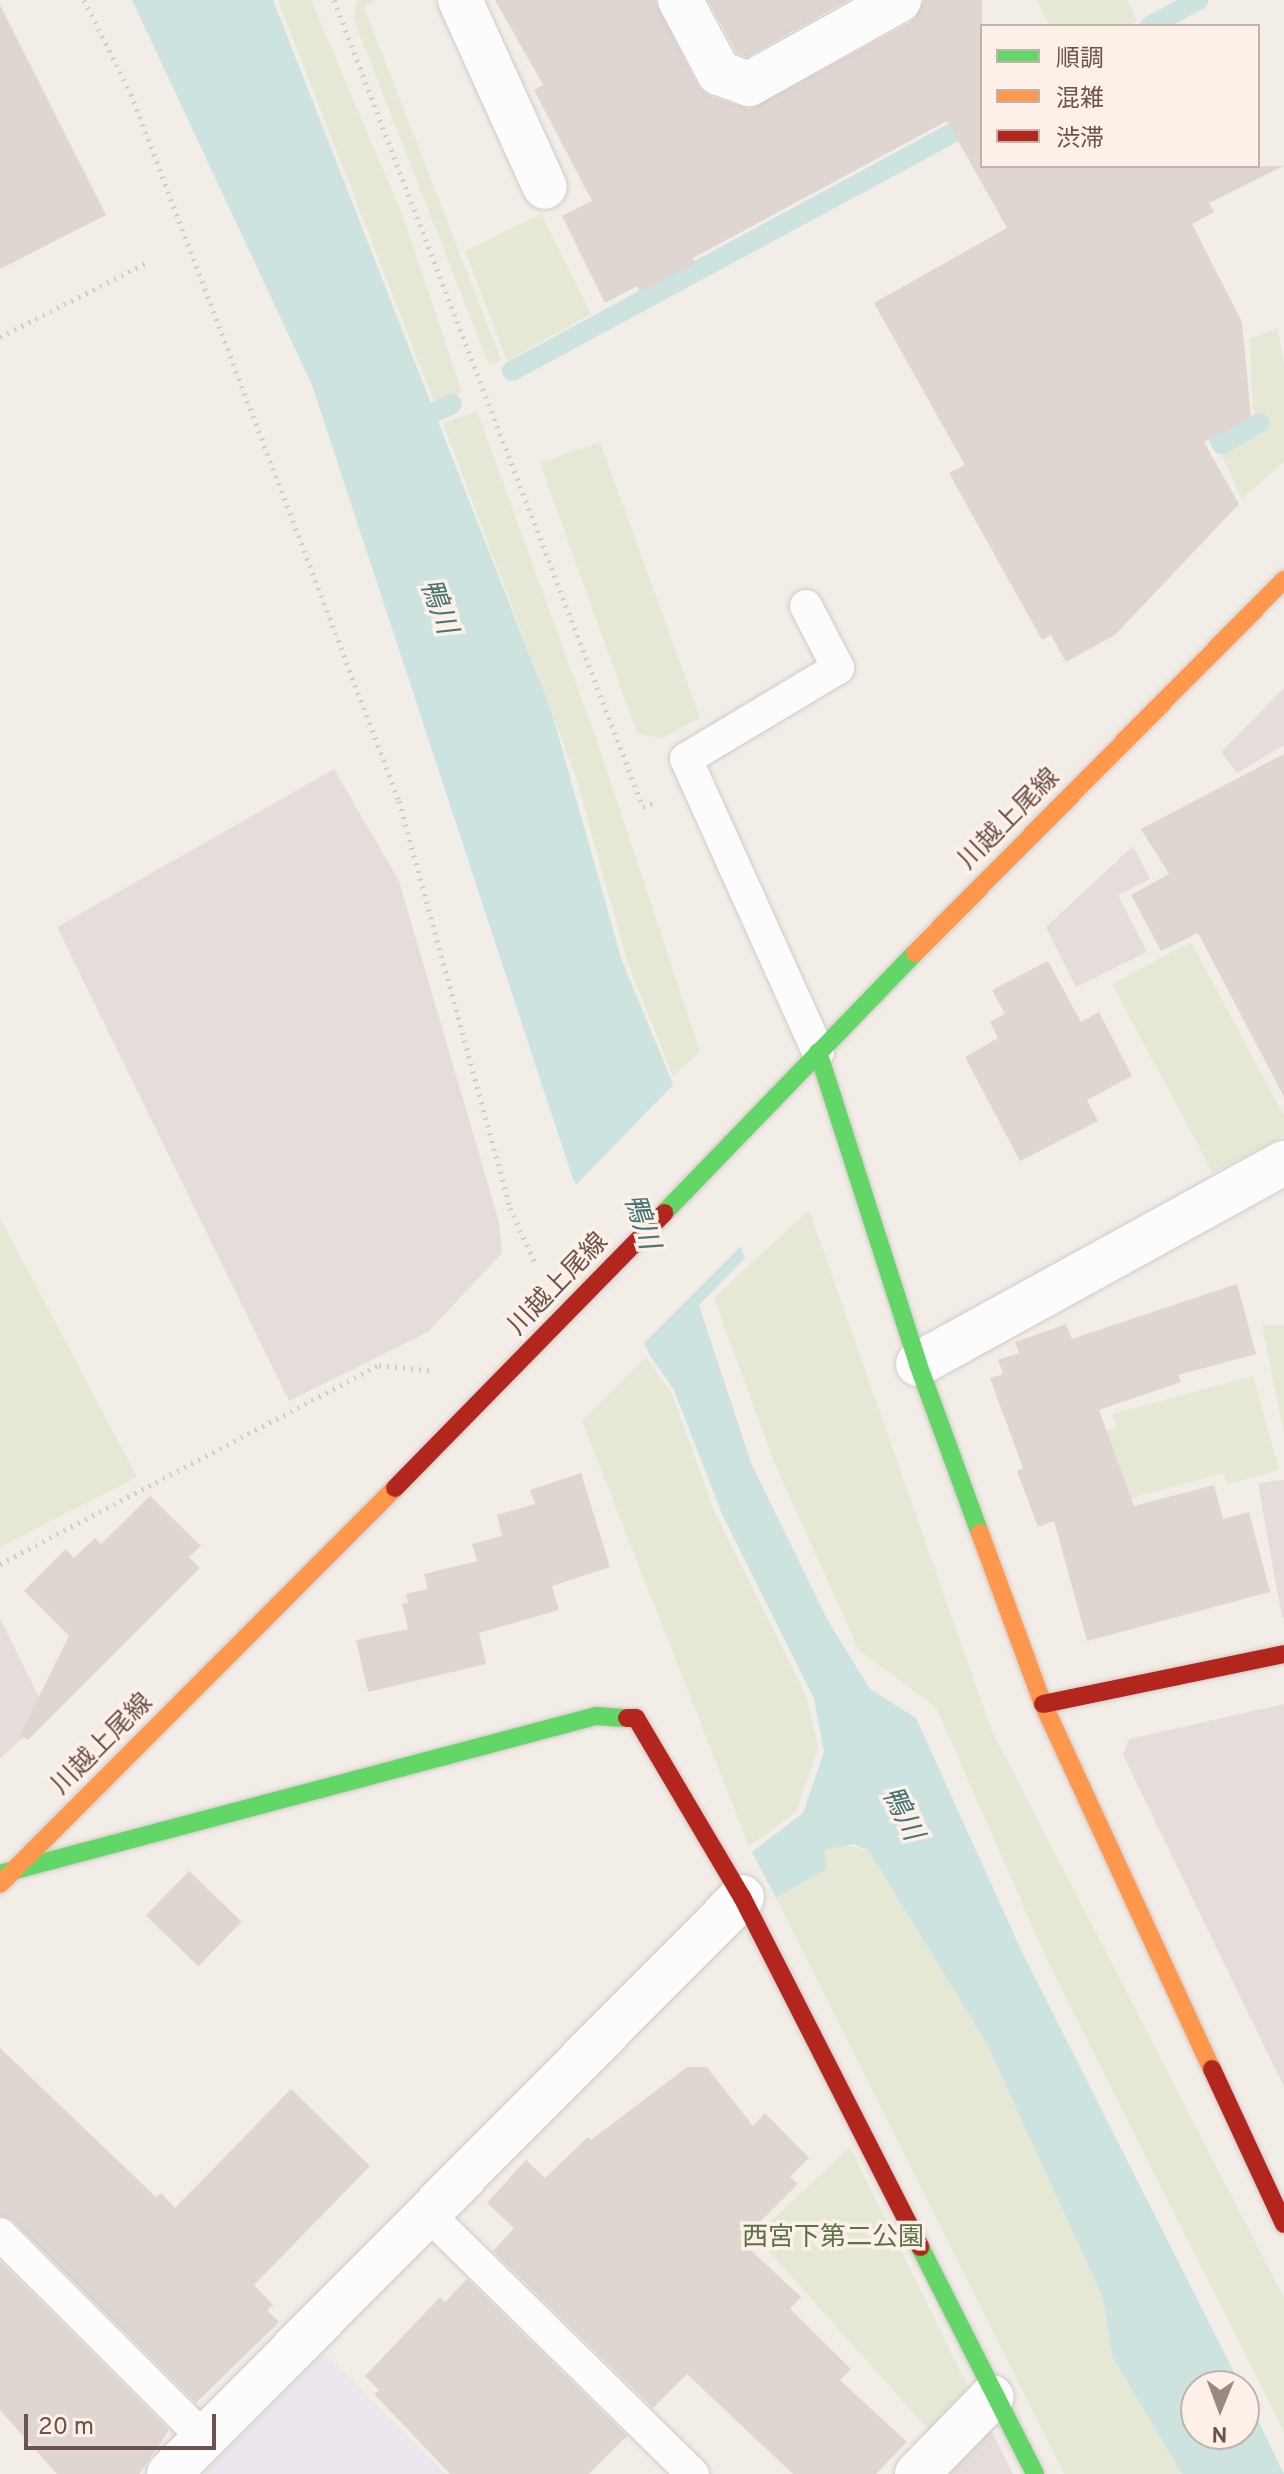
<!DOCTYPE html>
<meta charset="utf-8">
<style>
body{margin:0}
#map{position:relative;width:1284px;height:2474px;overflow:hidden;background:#f3ede8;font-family:Overpass,"Noto Sans JP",sans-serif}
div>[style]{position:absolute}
.industrial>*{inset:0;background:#e5ddd9}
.education>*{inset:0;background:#eee6ef}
.green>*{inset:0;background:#e4e8d4}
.water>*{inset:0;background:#cce3e0}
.pier>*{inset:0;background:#f3ede8}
.stream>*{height:20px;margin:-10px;padding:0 10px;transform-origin:10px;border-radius:10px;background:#cce3e0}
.building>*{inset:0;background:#dfd5d1;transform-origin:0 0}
.path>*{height:5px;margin-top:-2.5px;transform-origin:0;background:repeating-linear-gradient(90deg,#d4ccca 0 2px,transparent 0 8px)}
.roads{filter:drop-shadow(0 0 2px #d2cac7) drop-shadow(0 0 2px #d2cac7)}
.lane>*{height:32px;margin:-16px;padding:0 16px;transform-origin:16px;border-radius:16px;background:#fdfcfc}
.street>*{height:44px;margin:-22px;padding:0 22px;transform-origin:22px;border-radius:22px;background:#fdfcfc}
.fast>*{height:18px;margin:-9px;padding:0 9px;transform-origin:9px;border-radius:9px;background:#63d668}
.slow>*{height:18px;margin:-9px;padding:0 9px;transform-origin:9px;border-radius:9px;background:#ff974d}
.jam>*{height:18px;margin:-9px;padding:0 9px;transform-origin:9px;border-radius:9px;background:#b3261e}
span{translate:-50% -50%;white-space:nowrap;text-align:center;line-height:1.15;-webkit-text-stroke:7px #fcf0e9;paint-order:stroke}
.street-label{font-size:26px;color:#6d524d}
.park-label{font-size:26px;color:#5c7147}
.water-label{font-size:28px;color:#477775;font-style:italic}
.legend{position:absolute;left:980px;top:24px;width:280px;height:144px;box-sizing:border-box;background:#fcf0e9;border:2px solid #c3b1ab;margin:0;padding:10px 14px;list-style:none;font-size:24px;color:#6d524d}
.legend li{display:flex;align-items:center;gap:16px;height:40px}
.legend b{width:40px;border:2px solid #c3b1ab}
.north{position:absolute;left:1180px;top:2370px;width:80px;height:80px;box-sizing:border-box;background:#fcf0e9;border:2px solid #c3b1ab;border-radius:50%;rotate:181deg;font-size:22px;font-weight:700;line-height:32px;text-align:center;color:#6d524d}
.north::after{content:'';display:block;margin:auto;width:28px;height:36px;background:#9c8883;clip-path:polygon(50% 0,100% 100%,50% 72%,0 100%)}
.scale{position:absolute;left:24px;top:2414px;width:192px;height:36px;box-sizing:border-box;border:4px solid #6d524d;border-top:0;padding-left:10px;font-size:24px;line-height:28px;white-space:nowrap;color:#6d524d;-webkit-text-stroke:6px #fcf0e9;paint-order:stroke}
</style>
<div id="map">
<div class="industrial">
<div style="clip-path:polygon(1284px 688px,1284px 745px,1237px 773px,1221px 752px)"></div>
<div style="clip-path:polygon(334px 769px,399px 881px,499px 1222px,502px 1253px,428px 1332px,289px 1401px,57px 927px)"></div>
<div style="clip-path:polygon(1133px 846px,1150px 879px,1118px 895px,1147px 952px,1076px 987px,1046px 927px)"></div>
<div style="clip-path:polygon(1284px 1480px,1284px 1618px,1282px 1618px,1258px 1483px)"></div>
<div style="clip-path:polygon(0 1618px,48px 1716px,0 1758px)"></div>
<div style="clip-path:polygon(1284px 1704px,1284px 2087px,1123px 1755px,1129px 1739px)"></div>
<div style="clip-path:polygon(990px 2428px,1013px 2474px,945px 2474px)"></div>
</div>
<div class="education">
<div style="clip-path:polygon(324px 2353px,447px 2474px,204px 2474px)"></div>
</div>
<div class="green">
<div style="clip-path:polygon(278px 0,311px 0,403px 217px,462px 392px,435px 404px)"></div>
<div style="clip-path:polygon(357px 0,377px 0,364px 7px,501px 360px,489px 365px,354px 20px)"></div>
<div style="clip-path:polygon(1037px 0,1127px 0,1137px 21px,1127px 26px,1050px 26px)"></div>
<div style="clip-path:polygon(541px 214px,591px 314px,507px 361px,465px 251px)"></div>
<div style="clip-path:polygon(1278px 328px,1284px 365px,1284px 462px,1242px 499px,1220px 451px,1262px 429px,1253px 411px,1250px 339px)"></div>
<div style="clip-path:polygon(477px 411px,598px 744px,700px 1052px,673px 1076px,627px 961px,576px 777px,443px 423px)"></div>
<div style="clip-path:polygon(600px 442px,700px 718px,662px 738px,637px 733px,540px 463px)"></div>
<div style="clip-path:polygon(1191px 942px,1284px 1116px,1284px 1135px,1213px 1173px,1112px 984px)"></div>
<div style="clip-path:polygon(809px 1210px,991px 1729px,1284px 2298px,1284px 2432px,1048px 1962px,936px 1707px,859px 1650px,774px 1462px,714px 1298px)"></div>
<div style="clip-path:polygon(0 1218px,137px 1477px,0 1547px)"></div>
<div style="clip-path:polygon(1262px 1325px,1284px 1325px,1284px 1433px)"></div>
<div style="clip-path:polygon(646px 1357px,672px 1394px,715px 1513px,807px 1698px,818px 1747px,796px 1812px,749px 1846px,582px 1421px)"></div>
<div style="clip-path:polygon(1253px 1376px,1279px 1470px,1227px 1484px,1223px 1473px,1117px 1502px,1098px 1433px,1117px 1428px,1113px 1414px)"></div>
<div style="clip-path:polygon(843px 1844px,869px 1851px,987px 2044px,1103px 2298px,1112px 2356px,1182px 2474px,1064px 2474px,776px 1898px,827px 1869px,825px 1850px)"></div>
<div style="clip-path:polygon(850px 2147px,970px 2391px,930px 2431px,755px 2236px)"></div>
</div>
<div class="water">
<div style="clip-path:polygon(132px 0,273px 0,551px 710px,622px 961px,745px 1258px,699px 1305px,751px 1463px,828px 1621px,870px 1689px,916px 1718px,1021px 1950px,1241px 2386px,1196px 2386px,1196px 2434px,1244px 2434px,1244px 2391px,1284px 2474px,1182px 2474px,1112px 2356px,1103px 2298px,987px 2044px,869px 1851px,854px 1844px,825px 1850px,827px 1869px,776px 1898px,752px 1852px,803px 1813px,824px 1752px,814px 1699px,722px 1514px,674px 1390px,649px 1354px,572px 1176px,312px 385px)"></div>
</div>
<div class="pier">
<div style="clip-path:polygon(676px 1082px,743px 1244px,641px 1346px,573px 1188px)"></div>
</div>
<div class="stream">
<div style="left:1150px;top:26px;width:55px;rotate:-28.4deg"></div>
<div style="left:512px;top:371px;width:534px;rotate:-28.39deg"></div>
<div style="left:1205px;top:411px;width:37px;rotate:63deg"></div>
<div style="left:1222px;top:444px;width:43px;rotate:-29.6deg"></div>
<div style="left:412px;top:423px;width:44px;rotate:-25.4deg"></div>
</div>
<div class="building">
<div style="clip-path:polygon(495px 0,655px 0,698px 86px,710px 96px,750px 109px,911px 22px,924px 0,982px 0,982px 166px,1283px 166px,1209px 203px,1214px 212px,1192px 224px,1242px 322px,1251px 417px,1204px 442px,1239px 504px,1115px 635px,1066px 662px,1051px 635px,1042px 640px,949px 473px,965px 465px,874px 303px,1007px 228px,947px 121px,693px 258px,695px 263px,640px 292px,637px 286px,605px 303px,562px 216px,592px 201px,534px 90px,543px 85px)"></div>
<div style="clip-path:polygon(708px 0,848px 0,747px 57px,737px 53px)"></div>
<div style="clip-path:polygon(0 5px,106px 215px,0 269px)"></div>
<div style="clip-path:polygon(1284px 754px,1284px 1097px,1198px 933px,1161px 951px,1131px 895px,1169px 874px,1141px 829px)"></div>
<div style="clip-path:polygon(1048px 961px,1081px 1022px,1099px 1012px,1132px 1076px,1087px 1100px,1098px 1121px,1020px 1161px,965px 1057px,998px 1038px,990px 1022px,1005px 1014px,992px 990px)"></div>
<div style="clip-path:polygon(1237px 1284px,1256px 1354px,1178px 1375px,1181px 1382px,1099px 1410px,1134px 1506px,1214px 1485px,1223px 1519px,1249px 1512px,1270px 1592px,1087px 1641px,1054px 1521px,1038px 1527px,1017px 1471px,1023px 1468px,990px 1378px,1003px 1374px,998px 1360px,1019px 1353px,1015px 1342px,1066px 1324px,1072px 1339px)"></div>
<div style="clip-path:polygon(581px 1473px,610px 1567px,552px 1586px,559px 1610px,479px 1633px,486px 1664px,368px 1692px,356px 1640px,408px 1629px,402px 1604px,408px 1603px,406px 1594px,428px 1589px,424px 1574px,477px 1561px,472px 1544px,502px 1536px,497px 1515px,535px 1504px,530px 1490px)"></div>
<div style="clip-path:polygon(150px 1496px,201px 1546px,189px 1557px,200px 1568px,28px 1740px,20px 1735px,69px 1636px,24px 1591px,66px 1549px,74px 1558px,95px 1538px,101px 1544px)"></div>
<div style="left:189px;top:1871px;width:73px;height:62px;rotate:44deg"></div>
<div style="clip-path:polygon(0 2048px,156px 2197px,161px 2193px,175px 2208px,291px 2089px,370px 2166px,254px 2285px,273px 2305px,267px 2310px,279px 2322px,196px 2403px,13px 2221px,0 2216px)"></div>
<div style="clip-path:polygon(687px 2067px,707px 2067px,753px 2126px,765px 2113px,809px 2158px,790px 2177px,798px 2184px,741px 2241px,801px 2297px,790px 2309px,851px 2369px,840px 2380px,907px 2442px,876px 2474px,793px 2474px,687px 2374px,653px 2408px,493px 2251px,514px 2228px,487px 2203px,526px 2160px,545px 2178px,588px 2137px,591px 2140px)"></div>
<div style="clip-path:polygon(0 2261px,169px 2430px,139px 2474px,57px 2474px,0 2410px)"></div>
<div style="clip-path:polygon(467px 2279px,627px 2436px,589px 2474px,450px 2474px,374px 2394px,379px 2390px,365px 2376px,440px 2297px,445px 2302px)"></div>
</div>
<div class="path">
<div style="left:84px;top:0;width:105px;rotate:63.4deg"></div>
<div style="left:131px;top:94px;width:756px;rotate:69.24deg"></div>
<div style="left:399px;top:801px;width:422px;rotate:74.7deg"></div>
<div style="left:510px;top:1208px;width:63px;rotate:65.5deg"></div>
<div style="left:334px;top:0;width:864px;rotate:69.05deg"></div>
<div style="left:643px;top:807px;width:11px;rotate:-22deg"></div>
<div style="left:0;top:337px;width:164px;rotate:-26.9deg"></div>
<div style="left:0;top:1564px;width:428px;rotate:-27.7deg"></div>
<div style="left:379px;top:1365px;width:55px;rotate:6.2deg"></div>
</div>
<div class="roads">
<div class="lane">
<div style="left:806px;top:606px;width:70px;rotate:62.7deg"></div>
<div style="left:838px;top:668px;width:177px;rotate:149.1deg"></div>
<div style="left:686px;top:759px;width:321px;rotate:65.7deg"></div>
<div style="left:427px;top:2213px;width:373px;rotate:44.5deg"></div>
<div style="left:0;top:2234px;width:288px;rotate:45deg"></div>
</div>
<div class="street">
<div style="left:460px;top:0;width:205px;rotate:65.6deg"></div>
<div style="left:680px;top:0;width:83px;rotate:61.9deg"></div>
<div style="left:719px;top:73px;width:32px;rotate:20deg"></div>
<div style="left:749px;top:84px;width:172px;rotate:-29.2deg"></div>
<div style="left:918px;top:1364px;width:418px;rotate:-28.8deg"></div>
<div style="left:169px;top:2474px;width:813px;rotate:-45.2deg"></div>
<div style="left:917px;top:2474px;width:107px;rotate:-45.8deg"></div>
</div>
<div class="fast">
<div style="left:818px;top:1052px;width:328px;rotate:72.2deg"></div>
<div style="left:918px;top:1364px;width:180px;rotate:69.9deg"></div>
<div style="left:664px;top:1213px;width:361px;rotate:-46deg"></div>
<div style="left:0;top:1874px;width:617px;rotate:-14.85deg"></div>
<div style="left:596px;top:1716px;width:31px;rotate:4deg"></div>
<div style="left:920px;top:2247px;width:254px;rotate:63.1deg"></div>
</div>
<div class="slow">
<div style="left:915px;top:953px;width:525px;rotate:-45.31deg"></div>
<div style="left:980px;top:1533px;width:182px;rotate:69.8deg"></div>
<div style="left:1043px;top:1704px;width:402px;rotate:65.2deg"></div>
<div style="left:0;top:1884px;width:559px;rotate:-45.07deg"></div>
</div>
<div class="jam">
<div style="left:395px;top:1488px;width:385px;rotate:-45.6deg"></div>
<div style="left:1043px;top:1704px;width:246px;rotate:-11.7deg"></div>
<div style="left:627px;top:1718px;width:9px"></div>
<div style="left:636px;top:1718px;width:208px;rotate:59.4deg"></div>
<div style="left:742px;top:1897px;width:393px;rotate:63deg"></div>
<div style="left:1212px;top:2069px;width:171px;rotate:65.1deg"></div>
</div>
</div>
<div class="street-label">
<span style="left:1010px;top:820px;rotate:-45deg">川越上尾線</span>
<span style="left:559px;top:1285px;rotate:-46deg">川越上尾線</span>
<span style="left:103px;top:1745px;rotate:-45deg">川越上尾線</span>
</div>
<div class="park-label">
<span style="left:833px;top:2239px">西宮下第二公園</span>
</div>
<div class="water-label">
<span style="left:437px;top:607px;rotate:70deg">鴨川</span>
<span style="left:640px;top:1222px;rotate:72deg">鴨川</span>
<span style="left:901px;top:1814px;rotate:63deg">鴨川</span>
</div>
<ul class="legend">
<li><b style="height:10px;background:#63d668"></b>順調</li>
<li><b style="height:10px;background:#ff974d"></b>混雑</li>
<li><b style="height:10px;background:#b3261e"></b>渋滞</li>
</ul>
<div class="north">N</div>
<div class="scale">20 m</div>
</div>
